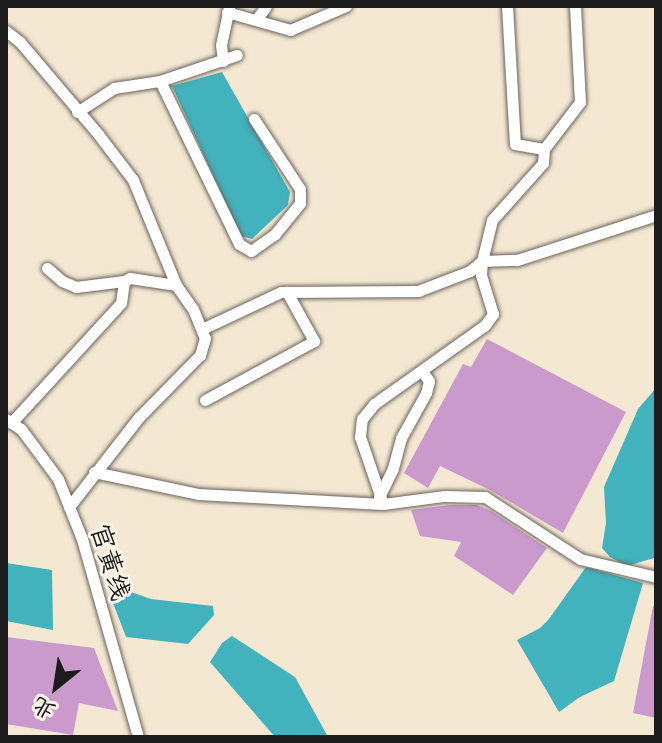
<!DOCTYPE html>
<meta charset="utf-8">
<style>
body{margin:0}
#map{position:relative;width:662px;height:743px;overflow:hidden;background:#f5e8d3;font-family:Sriracha,"LXGW WenKai TC",sans-serif}
div>[style]{position:absolute}
.water>*{inset:0;background:#42b2bc}
.building>*{inset:0;background:#cb9acc}
.roads{filter:drop-shadow(0 0 2px #68635c) drop-shadow(0 0 2px #68635c)}
.minor>*{height:11px;margin:-5.5px;padding:0 5.5px;transform-origin:5.5px;border-radius:5.5px;background:#fff}
span{translate:-50% -50%;white-space:nowrap;text-align:center;line-height:1.15;-webkit-text-stroke:6px #f7f3e8;paint-order:stroke}
.street-label{font-size:26px;color:#1c1c1c}
.frame{position:absolute;inset:0;border:8px solid #1c1c1c;pointer-events:none}
.north{position:absolute;left:16px;top:647px;width:80px;height:80px;-webkit-text-stroke:6px #f7f3e8;paint-order:stroke;rotate:210deg;font-size:22px;font-weight:700;line-height:32px;text-align:center;color:#1c1c1c}
.north::after{content:'';display:block;margin:auto;width:28px;height:36px;background:#1c1c1c;clip-path:polygon(50% 0,100% 100%,50% 72%,0 100%)}
</style>
<div id="map">
<div class="water">
<div style="clip-path:polygon(222px 72px,290px 192px,288px 205px,252px 239px,241px 236px,172px 86px)"></div>
<div style="clip-path:polygon(656px 388px,656px 548px,654px 558px,627px 566px,610px 557px,602px 548px,606px 523px,604px 487px,638px 409px)"></div>
<div style="clip-path:polygon(6px 563px,52px 570px,53px 630px,6px 621px)"></div>
<div style="clip-path:polygon(586px 567px,643px 583px,614px 681px,580px 697px,559px 712px,517px 640px,540px 628px,549px 619px)"></div>
<div style="clip-path:polygon(111px 585px,151px 599px,213px 606px,214px 615px,188px 644px,126px 637px,108px 590px)"></div>
<div style="clip-path:polygon(232px 636px,295px 677px,328px 737px,275px 737px,210px 662px,222px 643px)"></div>
</div>
<div class="building">
<div style="clip-path:polygon(487px 339px,626px 412px,563px 533px,490px 490px,440px 466px,428px 488px,404px 473px,463px 364px,471px 367px)"></div>
<div style="clip-path:polygon(450px 505px,477px 505px,491px 511px,547px 548px,513px 595px,454px 556px,461px 542px,420px 536px,411px 510px)"></div>
<div style="clip-path:polygon(653px 606px,656px 606px,656px 718px,633px 713px)"></div>
<div style="clip-path:polygon(6px 637px,94px 648px,118px 711px,79px 703px,73px 735px,6px 724px)"></div>
</div>
<div class="roads">
<div class="minor">
<div style="left:507px;top:6px;width:138px;rotate:86.7deg"></div>
<div style="left:515px;top:144px;width:29px;rotate:10deg"></div>
<div style="left:544px;top:149px;width:59px;rotate:-52.5deg"></div>
<div style="left:580px;top:102px;width:96px;rotate:-93deg"></div>
<div style="left:227px;top:12px;width:66px;rotate:15.9deg"></div>
<div style="left:290px;top:30px;width:61px;rotate:-23.2deg"></div>
<div style="left:256px;top:20px;width:17px;rotate:-54deg"></div>
<div style="left:6px;top:31px;width:18px;rotate:38deg"></div>
<div style="left:20px;top:42px;width:121px;rotate:49.7deg"></div>
<div style="left:98px;top:134px;width:58px;rotate:52.7deg"></div>
<div style="left:133px;top:180px;width:113px;rotate:67.7deg"></div>
<div style="left:176px;top:285px;width:29px;rotate:55deg"></div>
<div style="left:193px;top:309px;width:31px;rotate:68deg"></div>
<div style="left:205px;top:338px;width:18px;rotate:106deg"></div>
<div style="left:200px;top:355px;width:87px;rotate:134.5deg"></div>
<div style="left:139px;top:417px;width:114px;rotate:127.9deg"></div>
<div style="left:223px;top:61px;width:16px;rotate:-97deg"></div>
<div style="left:221px;top:45px;width:39px;rotate:-78deg"></div>
<div style="left:160px;top:81px;width:181px;rotate:64.1deg"></div>
<div style="left:239px;top:244px;width:14px;rotate:30deg"></div>
<div style="left:251px;top:251px;width:29px;rotate:-35deg"></div>
<div style="left:275px;top:234px;width:40px;rotate:-51deg"></div>
<div style="left:300px;top:203px;width:14px;rotate:-90deg"></div>
<div style="left:300px;top:189px;width:84px;rotate:-123.3deg"></div>
<div style="left:77px;top:112px;width:44px;rotate:-33deg"></div>
<div style="left:114px;top:88px;width:47px;rotate:-8.7deg"></div>
<div style="left:160px;top:81px;width:81px;rotate:-18.7deg"></div>
<div style="left:47px;top:268px;width:20px;rotate:41deg"></div>
<div style="left:62px;top:281px;width:15px;rotate:23deg"></div>
<div style="left:76px;top:287px;width:48px;rotate:-7.1deg"></div>
<div style="left:202px;top:329px;width:87px;rotate:-25.1deg"></div>
<div style="left:281px;top:292px;width:137px;rotate:-0.4deg"></div>
<div style="left:418px;top:291px;width:56px;rotate:-21deg"></div>
<div style="left:470px;top:271px;width:16px;rotate:-40deg"></div>
<div style="left:482px;top:261px;width:42px;rotate:-76.3deg"></div>
<div style="left:492px;top:220px;width:76px;rotate:-48.2deg"></div>
<div style="left:543px;top:163px;width:14px;rotate:-86deg"></div>
<div style="left:205px;top:400px;width:124px;rotate:-28.4deg"></div>
<div style="left:314px;top:341px;width:56px;rotate:-118.9deg"></div>
<div style="left:6px;top:419px;width:18px;rotate:34deg"></div>
<div style="left:21px;top:429px;width:62px;rotate:53.5deg"></div>
<div style="left:58px;top:479px;width:65px;rotate:68.2deg"></div>
<div style="left:82px;top:539px;width:206px;rotate:74.2deg"></div>
<div style="left:11px;top:423px;width:163px;rotate:-47.5deg"></div>
<div style="left:121px;top:303px;width:22px;rotate:-82deg"></div>
<div style="left:124px;top:281px;width:7px;rotate:-27deg"></div>
<div style="left:130px;top:278px;width:47px;rotate:8.7deg"></div>
<div style="left:94px;top:472px;width:106px;rotate:11.9deg"></div>
<div style="left:198px;top:494px;width:185px;rotate:3.1deg"></div>
<div style="left:383px;top:504px;width:71px;rotate:-108.9deg"></div>
<div style="left:360px;top:437px;width:18px;rotate:-84deg"></div>
<div style="left:362px;top:419px;width:19px;rotate:-51deg"></div>
<div style="left:374px;top:404px;width:136px;rotate:-35.4deg"></div>
<div style="left:485px;top:325px;width:14px;rotate:-54deg"></div>
<div style="left:493px;top:314px;width:41px;rotate:-107.1deg"></div>
<div style="left:481px;top:275px;width:14px;rotate:-86deg"></div>
<div style="left:482px;top:261px;width:35px;rotate:-2deg"></div>
<div style="left:517px;top:260px;width:146px;rotate:-17.9deg"></div>
<div style="left:379px;top:497px;width:32px;rotate:-64deg"></div>
<div style="left:393px;top:468px;width:31px;rotate:-75deg"></div>
<div style="left:401px;top:438px;width:51px;rotate:-60.9deg"></div>
<div style="left:426px;top:393px;width:12px;rotate:-76deg"></div>
<div style="left:429px;top:381px;width:12px;rotate:-125deg"></div>
<div style="left:383px;top:504px;width:62px;rotate:-7.5deg"></div>
<div style="left:444px;top:496px;width:41px;rotate:1.4deg"></div>
<div style="left:485px;top:497px;width:113px;rotate:33.1deg"></div>
<div style="left:580px;top:559px;width:78px;rotate:13.3deg"></div>
</div>
</div>
<div class="street-label">
<span style="left:110px;top:562px;rotate:73deg">官黄线</span>
</div>
<div class="frame"></div>
<div class="north">北</div>
</div>
